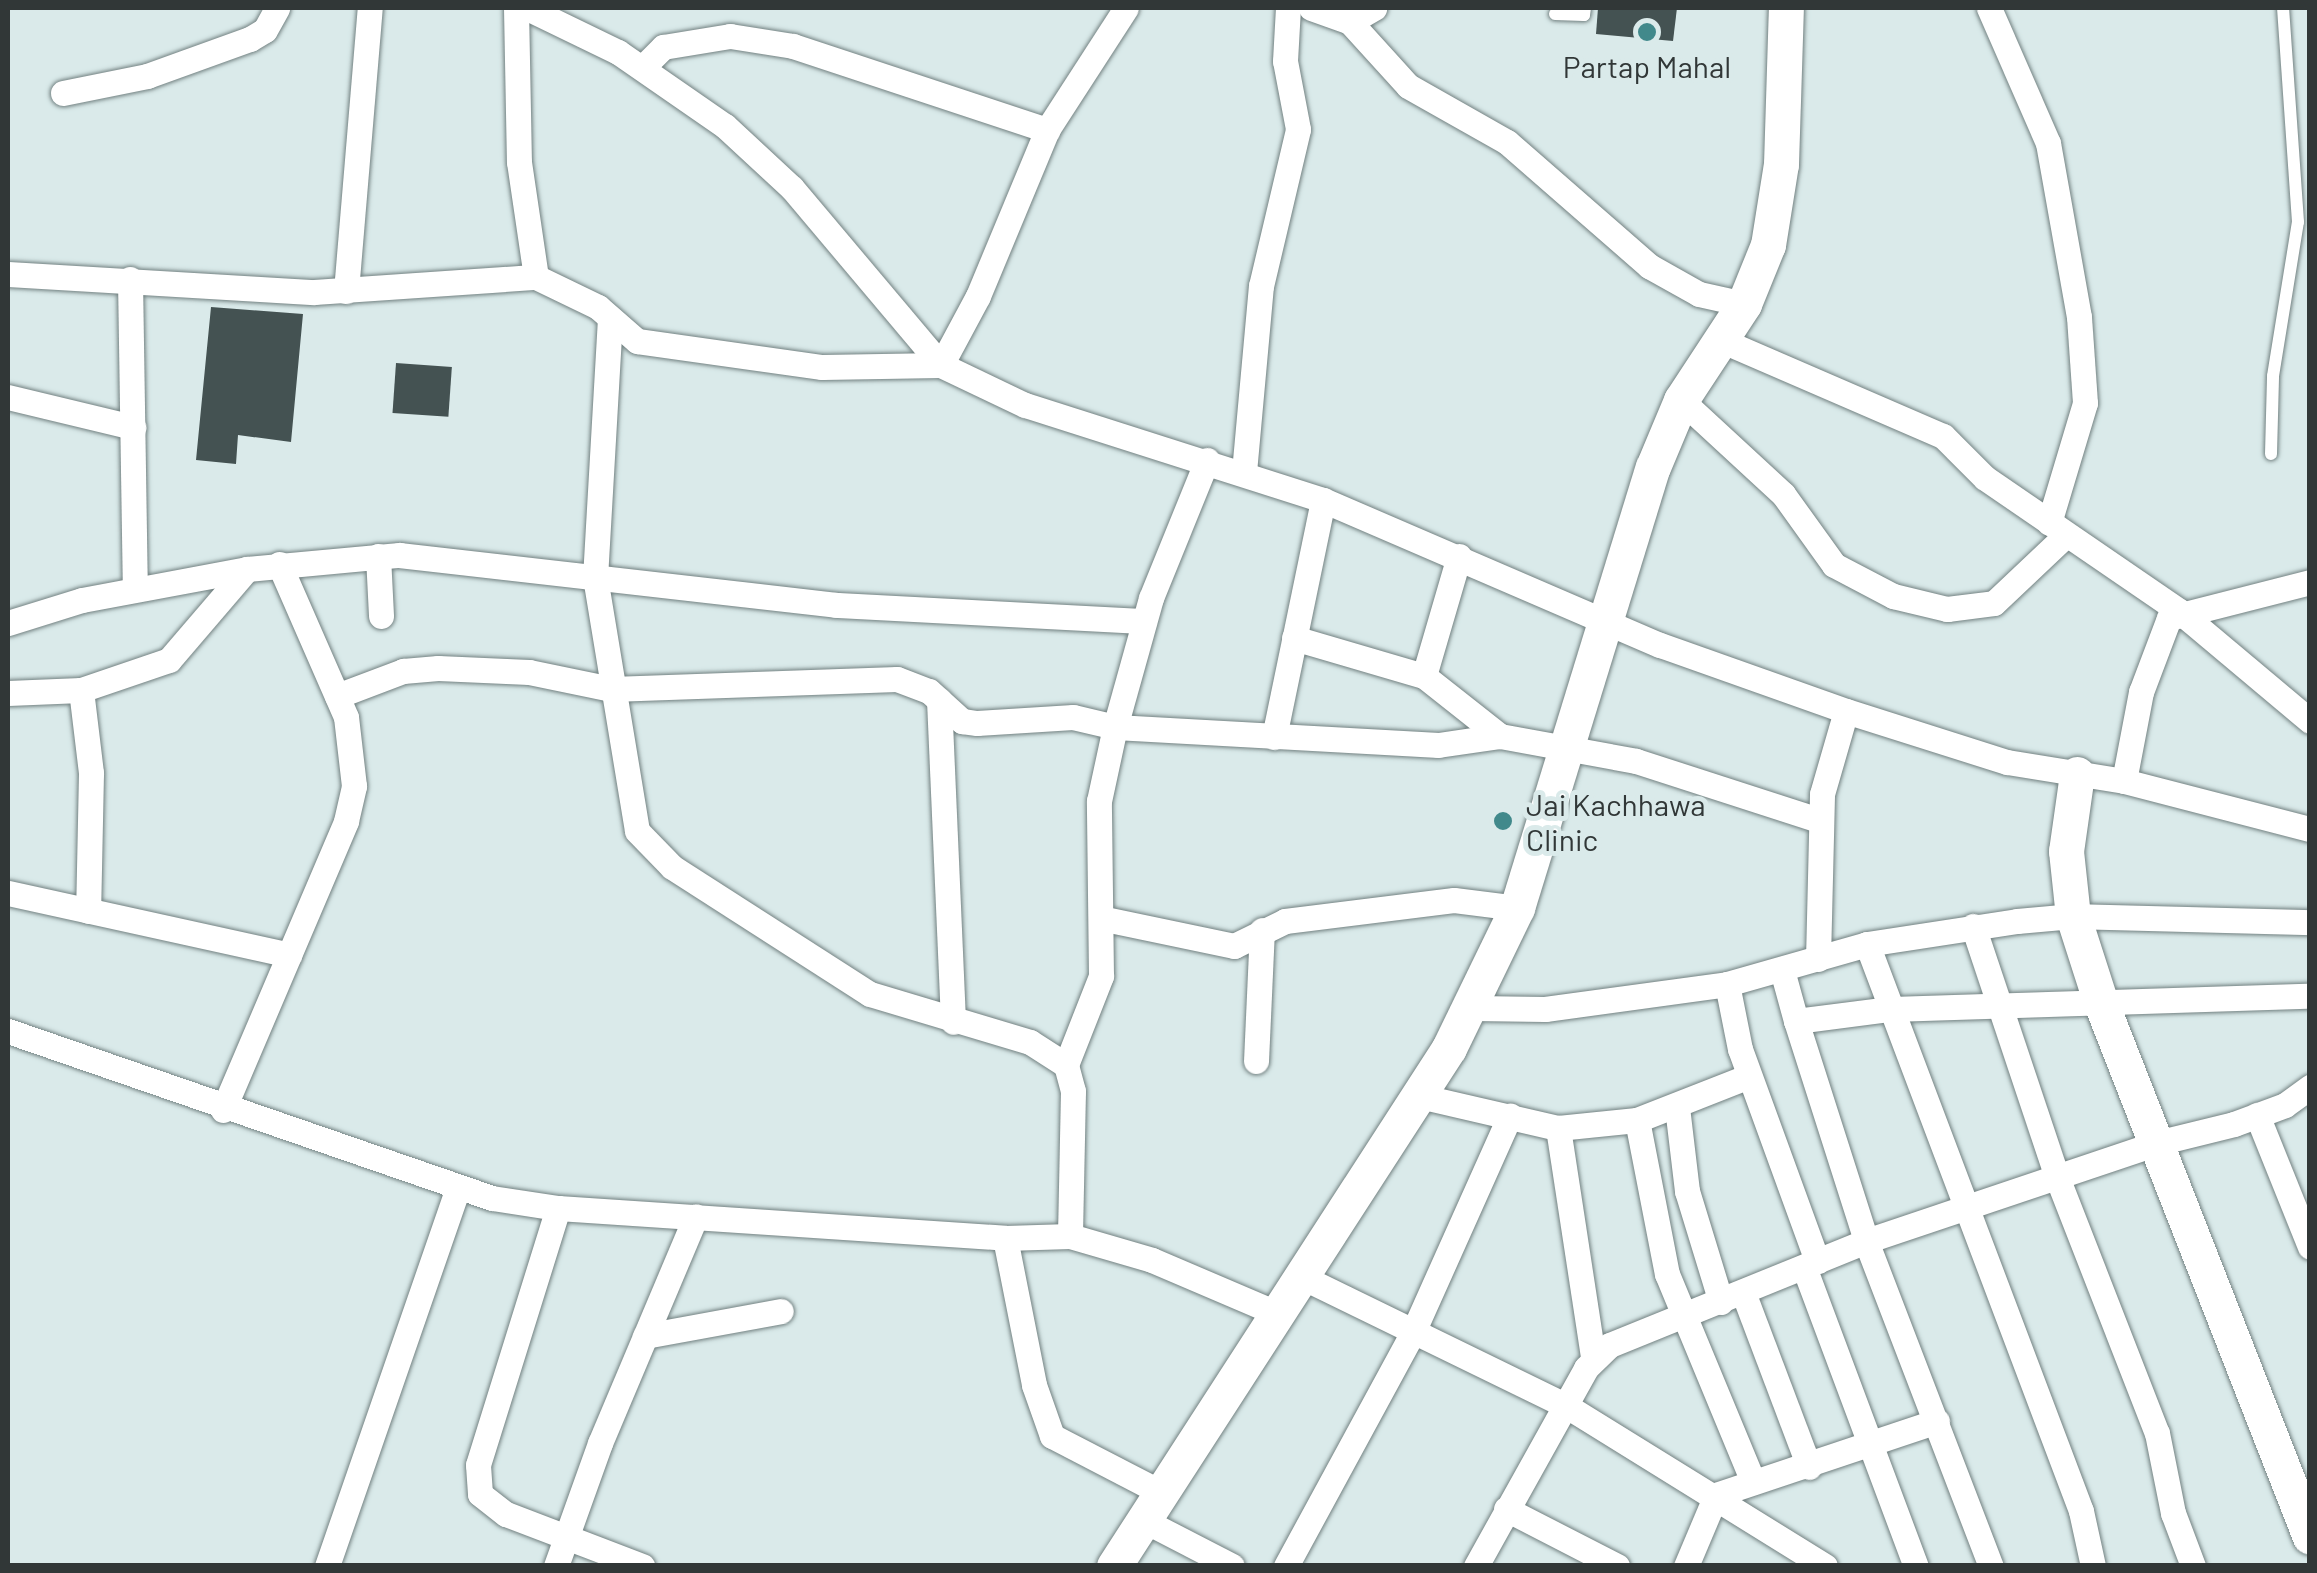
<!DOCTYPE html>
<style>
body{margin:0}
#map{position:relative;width:2317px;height:1573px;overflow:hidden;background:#daeaea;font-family:Barlow,sans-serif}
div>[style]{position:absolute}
.building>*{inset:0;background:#445252;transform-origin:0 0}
.roads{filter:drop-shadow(0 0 2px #728181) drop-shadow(0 0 2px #728181)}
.lane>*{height:12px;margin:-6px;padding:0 6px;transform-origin:6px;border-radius:6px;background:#fff}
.street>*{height:25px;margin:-12.5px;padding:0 12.5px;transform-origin:12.5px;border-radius:12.5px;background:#fff}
.secondary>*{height:35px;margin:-17.5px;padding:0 17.5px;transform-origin:17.5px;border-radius:17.5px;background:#fff}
.dots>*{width:28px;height:28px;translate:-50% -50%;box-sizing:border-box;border:5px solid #daeaea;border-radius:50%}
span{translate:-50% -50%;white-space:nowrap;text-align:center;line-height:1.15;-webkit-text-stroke:10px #daeaea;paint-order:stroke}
.poi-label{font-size:30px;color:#313737}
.left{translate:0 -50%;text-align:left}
.frame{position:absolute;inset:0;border:10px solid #313737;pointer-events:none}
</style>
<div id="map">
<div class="building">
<div style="clip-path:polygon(1598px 8px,1677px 8px,1673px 41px,1596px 34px)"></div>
<div style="clip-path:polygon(211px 307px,303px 314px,291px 442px,238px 435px,236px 464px,196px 460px)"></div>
<div style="left:396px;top:363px;width:56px;height:50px;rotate:4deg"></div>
</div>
<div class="roads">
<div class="lane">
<div style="left:1555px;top:14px;width:29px;rotate:2deg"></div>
<div style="left:1584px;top:15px;width:7px;rotate:-82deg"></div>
<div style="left:2271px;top:454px;width:78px;rotate:-88.5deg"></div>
<div style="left:2273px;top:376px;width:156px;rotate:-80.8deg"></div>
<div style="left:2298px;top:222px;width:215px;rotate:-94deg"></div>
</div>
<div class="street">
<div style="left:516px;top:8px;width:154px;rotate:88.9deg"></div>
<div style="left:519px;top:162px;width:116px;rotate:81.6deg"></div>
<div style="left:527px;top:8px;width:101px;rotate:25.8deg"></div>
<div style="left:618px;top:52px;width:130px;rotate:34.7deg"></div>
<div style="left:725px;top:126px;width:91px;rotate:42.8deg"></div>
<div style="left:792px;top:188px;width:231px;rotate:49.9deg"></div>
<div style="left:941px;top:365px;width:93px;rotate:25.5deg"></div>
<div style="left:1025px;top:405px;width:313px;rotate:17.7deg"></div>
<div style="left:1323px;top:500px;width:367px;rotate:23.3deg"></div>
<div style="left:1660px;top:645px;width:197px;rotate:19.5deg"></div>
<div style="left:1846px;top:711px;width:169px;rotate:17.6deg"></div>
<div style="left:2007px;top:762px;width:119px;rotate:9.2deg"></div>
<div style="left:2124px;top:781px;width:192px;rotate:14.5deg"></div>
<div style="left:1311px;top:8px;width:41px;rotate:19.7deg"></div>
<div style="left:1350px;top:22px;width:28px;rotate:-30deg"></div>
<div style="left:1989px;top:8px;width:147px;rotate:66.4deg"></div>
<div style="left:2048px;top:143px;width:177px;rotate:79.9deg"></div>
<div style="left:2079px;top:317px;width:86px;rotate:86deg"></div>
<div style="left:2085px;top:403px;width:125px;rotate:106.7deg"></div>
<div style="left:1350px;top:22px;width:86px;rotate:47.8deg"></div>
<div style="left:1408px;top:86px;width:114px;rotate:29.5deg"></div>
<div style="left:1507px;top:142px;width:189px;rotate:41.1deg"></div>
<div style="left:1649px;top:266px;width:57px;rotate:29.2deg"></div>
<div style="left:1699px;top:294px;width:46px;rotate:12.5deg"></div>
<div style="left:642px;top:68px;width:30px;rotate:-45deg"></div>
<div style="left:663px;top:47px;width:68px;rotate:-9.3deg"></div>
<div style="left:730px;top:36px;width:64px;rotate:9deg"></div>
<div style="left:793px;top:46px;width:268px;rotate:18.3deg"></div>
<div style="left:63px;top:93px;width:86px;rotate:-11.4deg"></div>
<div style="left:147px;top:76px;width:109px;rotate:-19.8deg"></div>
<div style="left:250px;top:39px;width:17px;rotate:-31deg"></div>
<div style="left:265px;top:30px;width:25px;rotate:-61deg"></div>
<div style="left:8px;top:274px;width:307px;rotate:3.4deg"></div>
<div style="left:314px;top:292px;width:223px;rotate:-3.9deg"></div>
<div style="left:536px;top:277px;width:69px;rotate:25.8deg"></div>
<div style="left:598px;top:307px;width:52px;rotate:41.1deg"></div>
<div style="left:637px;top:341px;width:187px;rotate:8deg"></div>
<div style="left:822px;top:367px;width:119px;rotate:-1deg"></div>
<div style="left:941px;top:365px;width:78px;rotate:-61.8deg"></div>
<div style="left:978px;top:296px;width:180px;rotate:-67.4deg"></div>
<div style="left:1047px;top:130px;width:145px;rotate:-57.1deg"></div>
<div style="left:130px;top:279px;width:310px;rotate:89.1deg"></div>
<div style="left:346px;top:291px;width:284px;rotate:-85.2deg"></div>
<div style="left:610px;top:318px;width:259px;rotate:93.3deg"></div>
<div style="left:595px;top:577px;width:257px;rotate:80.6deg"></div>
<div style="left:637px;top:831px;width:50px;rotate:45.8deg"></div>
<div style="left:672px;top:867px;width:235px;rotate:32.7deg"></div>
<div style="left:870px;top:994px;width:167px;rotate:16.7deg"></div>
<div style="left:1030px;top:1042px;width:43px;rotate:32.6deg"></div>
<div style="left:1066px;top:1065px;width:27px;rotate:75deg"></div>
<div style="left:1073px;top:1091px;width:145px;rotate:91.2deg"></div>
<div style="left:1723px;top:341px;width:240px;rotate:23.4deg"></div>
<div style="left:1943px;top:436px;width:59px;rotate:45deg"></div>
<div style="left:1985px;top:478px;width:235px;rotate:34.4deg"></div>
<div style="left:2179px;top:611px;width:171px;rotate:40deg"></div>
<div style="left:8px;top:397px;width:129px;rotate:13.5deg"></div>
<div style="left:1681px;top:400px;width:139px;rotate:42.7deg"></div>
<div style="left:1783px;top:494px;width:87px;rotate:54.3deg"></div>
<div style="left:1834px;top:565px;width:67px;rotate:27.7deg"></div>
<div style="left:1893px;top:596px;width:56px;rotate:13.5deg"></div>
<div style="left:1947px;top:609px;width:47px;rotate:-7.3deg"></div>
<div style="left:1994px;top:603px;width:99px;rotate:-43.4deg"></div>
<div style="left:1244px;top:472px;width:187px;rotate:-84.8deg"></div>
<div style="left:1261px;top:286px;width:161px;rotate:-76.7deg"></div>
<div style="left:1298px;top:129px;width:69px;rotate:-100.8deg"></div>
<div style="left:1285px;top:61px;width:53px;rotate:-86.8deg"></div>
<div style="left:378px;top:556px;width:60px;rotate:87.1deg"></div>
<div style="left:8px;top:623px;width:77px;rotate:-17.3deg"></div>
<div style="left:82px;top:600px;width:168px;rotate:-10.6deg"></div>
<div style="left:247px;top:569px;width:153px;rotate:-5.3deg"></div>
<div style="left:399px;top:555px;width:440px;rotate:6.5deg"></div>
<div style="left:836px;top:605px;width:308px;rotate:3deg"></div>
<div style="left:1294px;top:638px;width:135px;rotate:16.3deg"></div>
<div style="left:1424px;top:676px;width:97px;rotate:38.3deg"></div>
<div style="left:1424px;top:676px;width:125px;rotate:-73.7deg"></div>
<div style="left:81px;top:690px;width:84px;rotate:83.1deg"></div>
<div style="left:91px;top:773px;width:138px;rotate:91.2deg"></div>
<div style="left:8px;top:693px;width:73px;rotate:-2.4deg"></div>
<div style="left:81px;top:690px;width:93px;rotate:-18.8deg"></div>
<div style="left:169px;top:660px;width:120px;rotate:-49.4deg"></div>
<div style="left:337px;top:696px;width:71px;rotate:-20.7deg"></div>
<div style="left:403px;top:671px;width:35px;rotate:-5deg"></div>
<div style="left:438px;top:668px;width:91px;rotate:2.5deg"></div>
<div style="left:529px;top:672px;width:84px;rotate:11.7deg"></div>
<div style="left:611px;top:689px;width:286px;rotate:-2deg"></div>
<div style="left:897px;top:679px;width:34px;rotate:21deg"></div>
<div style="left:929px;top:691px;width:45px;rotate:42.3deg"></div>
<div style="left:962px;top:721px;width:15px;rotate:8deg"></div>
<div style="left:977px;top:723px;width:96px;rotate:-3.6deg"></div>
<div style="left:1073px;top:717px;width:43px;rotate:13.4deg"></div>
<div style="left:1115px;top:727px;width:324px;rotate:3.2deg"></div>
<div style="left:1438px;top:745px;width:63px;rotate:-8.3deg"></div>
<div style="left:1500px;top:736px;width:138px;rotate:10.4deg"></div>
<div style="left:1636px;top:761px;width:192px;rotate:17.9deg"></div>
<div style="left:939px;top:700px;width:322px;rotate:87.5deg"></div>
<div style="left:1274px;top:737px;width:242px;rotate:-78.3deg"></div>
<div style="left:2124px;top:781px;width:91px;rotate:-79.2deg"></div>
<div style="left:2141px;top:692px;width:79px;rotate:-69.3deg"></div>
<div style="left:2169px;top:618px;width:146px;rotate:-14.3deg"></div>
<div style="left:8px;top:893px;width:288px;rotate:12.4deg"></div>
<div style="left:1105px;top:919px;width:132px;rotate:11.8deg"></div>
<div style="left:1234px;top:946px;width:57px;rotate:-26.1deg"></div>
<div style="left:1285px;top:921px;width:170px;rotate:-7.1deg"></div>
<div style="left:1454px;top:900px;width:64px;rotate:7.2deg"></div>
<div style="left:1973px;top:926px;width:265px;rotate:71.5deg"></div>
<div style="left:2057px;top:1177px;width:275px;rotate:68.7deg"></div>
<div style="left:2157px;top:1433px;width:82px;rotate:78.7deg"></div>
<div style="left:2173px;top:1513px;width:57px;rotate:69.3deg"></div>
<div style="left:1867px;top:944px;width:606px;rotate:69.32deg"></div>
<div style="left:2081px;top:1511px;width:56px;rotate:77.7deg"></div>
<div style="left:1818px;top:959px;width:165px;rotate:-88.6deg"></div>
<div style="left:1822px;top:794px;width:86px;rotate:-73.9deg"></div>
<div style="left:1782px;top:970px;width:53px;rotate:74.6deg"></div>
<div style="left:1796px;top:1021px;width:93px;rotate:-7.4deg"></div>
<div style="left:1888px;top:1009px;width:422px;rotate:-1.8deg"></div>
<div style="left:1727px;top:984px;width:66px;rotate:78.7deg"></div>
<div style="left:1740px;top:1049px;width:226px;rotate:70deg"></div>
<div style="left:1473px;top:1008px;width:72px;rotate:0.8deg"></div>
<div style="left:1545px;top:1009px;width:184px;rotate:-7.8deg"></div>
<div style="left:1727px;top:984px;width:146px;rotate:-15.9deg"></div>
<div style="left:1867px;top:944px;width:152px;rotate:-8.7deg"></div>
<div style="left:2017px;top:921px;width:56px;rotate:-5.1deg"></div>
<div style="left:2073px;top:916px;width:237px;rotate:1.5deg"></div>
<div style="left:1796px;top:1021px;width:231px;rotate:72.3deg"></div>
<div style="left:1866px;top:1241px;width:348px;rotate:69deg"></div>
<div style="left:8px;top:1031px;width:512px;rotate:19.04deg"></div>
<div style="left:492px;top:1198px;width:67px;rotate:8.6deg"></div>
<div style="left:558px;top:1208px;width:448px;rotate:3.8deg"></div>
<div style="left:1005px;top:1238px;width:65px;rotate:-1.8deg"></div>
<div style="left:1070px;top:1236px;width:85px;rotate:16.3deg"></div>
<div style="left:1152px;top:1260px;width:135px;rotate:23.1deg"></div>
<div style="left:1256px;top:1061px;width:131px;rotate:-87.4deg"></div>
<div style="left:1066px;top:1065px;width:96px;rotate:-68.5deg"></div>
<div style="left:1101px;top:976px;width:175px;rotate:-90.7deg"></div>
<div style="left:1099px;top:801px;width:76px;rotate:-77.8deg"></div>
<div style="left:1115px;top:727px;width:134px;rotate:-74.4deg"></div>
<div style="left:1151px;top:598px;width:149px;rotate:-67.9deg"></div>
<div style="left:1419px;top:1096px;width:143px;rotate:13deg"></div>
<div style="left:1558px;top:1128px;width:231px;rotate:81.3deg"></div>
<div style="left:1677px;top:1107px;width:85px;rotate:83.2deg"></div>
<div style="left:1687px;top:1191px;width:116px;rotate:73deg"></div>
<div style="left:223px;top:1110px;width:314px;rotate:-66.9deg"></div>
<div style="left:346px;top:821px;width:36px;rotate:-77deg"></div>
<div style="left:354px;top:786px;width:69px;rotate:-96.6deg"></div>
<div style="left:346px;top:717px;width:167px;rotate:-113.6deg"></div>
<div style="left:2257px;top:1115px;width:142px;rotate:68.1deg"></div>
<div style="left:1637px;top:1120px;width:157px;rotate:79deg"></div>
<div style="left:1667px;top:1274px;width:225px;rotate:67.5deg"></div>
<div style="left:1558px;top:1128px;width:79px;rotate:-5.8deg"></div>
<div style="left:1637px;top:1120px;width:120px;rotate:-21.4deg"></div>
<div style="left:558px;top:1208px;width:269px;rotate:107.3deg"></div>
<div style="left:478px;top:1465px;width:29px;rotate:86deg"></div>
<div style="left:480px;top:1494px;width:33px;rotate:38deg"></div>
<div style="left:506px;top:1514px;width:146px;rotate:20.9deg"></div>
<div style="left:1005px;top:1238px;width:150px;rotate:78.8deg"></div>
<div style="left:1034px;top:1385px;width:54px;rotate:70.6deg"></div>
<div style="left:1052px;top:1436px;width:122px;rotate:27.4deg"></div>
<div style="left:1804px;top:1267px;width:319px;rotate:69.5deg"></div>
<div style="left:1300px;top:1276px;width:295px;rotate:26deg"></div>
<div style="left:1565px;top:1405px;width:306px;rotate:31.8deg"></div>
<div style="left:1743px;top:1292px;width:187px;rotate:69.3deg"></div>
<div style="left:645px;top:1336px;width:138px;rotate:-10.4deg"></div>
<div style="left:1506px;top:1509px;width:125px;rotate:27.2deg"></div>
<div style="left:1143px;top:1520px;width:100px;rotate:27.3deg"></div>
<div style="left:327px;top:1566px;width:398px;rotate:-70.9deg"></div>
<div style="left:556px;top:1566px;width:131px;rotate:-70.3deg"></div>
<div style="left:600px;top:1443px;width:246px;rotate:-67.1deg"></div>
<div style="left:1286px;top:1566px;width:268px;rotate:-61.5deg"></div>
<div style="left:1414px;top:1330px;width:235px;rotate:-65.9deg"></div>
<div style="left:1476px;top:1566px;width:227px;rotate:-60.9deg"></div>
<div style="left:1586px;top:1368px;width:33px;rotate:-44deg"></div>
<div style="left:1610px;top:1345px;width:276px;rotate:-22.1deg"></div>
<div style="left:1866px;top:1241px;width:307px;rotate:-18.6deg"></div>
<div style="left:2157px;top:1143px;width:79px;rotate:-13.9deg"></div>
<div style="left:2234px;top:1124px;width:54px;rotate:-20.4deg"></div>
<div style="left:2285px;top:1105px;width:31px;rotate:-36deg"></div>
<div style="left:1686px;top:1566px;width:77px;rotate:-67.1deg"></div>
<div style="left:1716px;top:1495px;width:233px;rotate:-18.5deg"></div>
</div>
<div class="secondary">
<div style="left:2077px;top:774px;width:78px;rotate:98.1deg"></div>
<div style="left:2066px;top:851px;width:65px;rotate:83.9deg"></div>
<div style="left:2073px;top:916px;width:91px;rotate:72.2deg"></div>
<div style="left:2101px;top:1003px;width:573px;rotate:68.63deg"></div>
<div style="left:1114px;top:1566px;width:617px;rotate:-57.11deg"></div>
<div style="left:1449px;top:1048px;width:156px;rotate:-64.1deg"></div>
<div style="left:1517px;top:908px;width:461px;rotate:-72.9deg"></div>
<div style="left:1653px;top:467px;width:73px;rotate:-67.3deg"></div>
<div style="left:1681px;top:400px;width:115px;rotate:-56.7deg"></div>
<div style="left:1744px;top:304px;width:64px;rotate:-67.9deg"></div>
<div style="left:1768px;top:245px;width:82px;rotate:-80.9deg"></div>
<div style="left:1781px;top:164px;width:156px;rotate:-88.2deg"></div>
</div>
</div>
<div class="dots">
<div style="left:1647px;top:32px;background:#41898b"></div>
<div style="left:1503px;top:821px;background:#41898b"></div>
</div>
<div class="poi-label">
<span style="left:1647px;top:66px">Partap Mahal</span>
<span class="left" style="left:1526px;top:821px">Jai Kachhawa<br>Clinic</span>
</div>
<div class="frame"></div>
</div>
